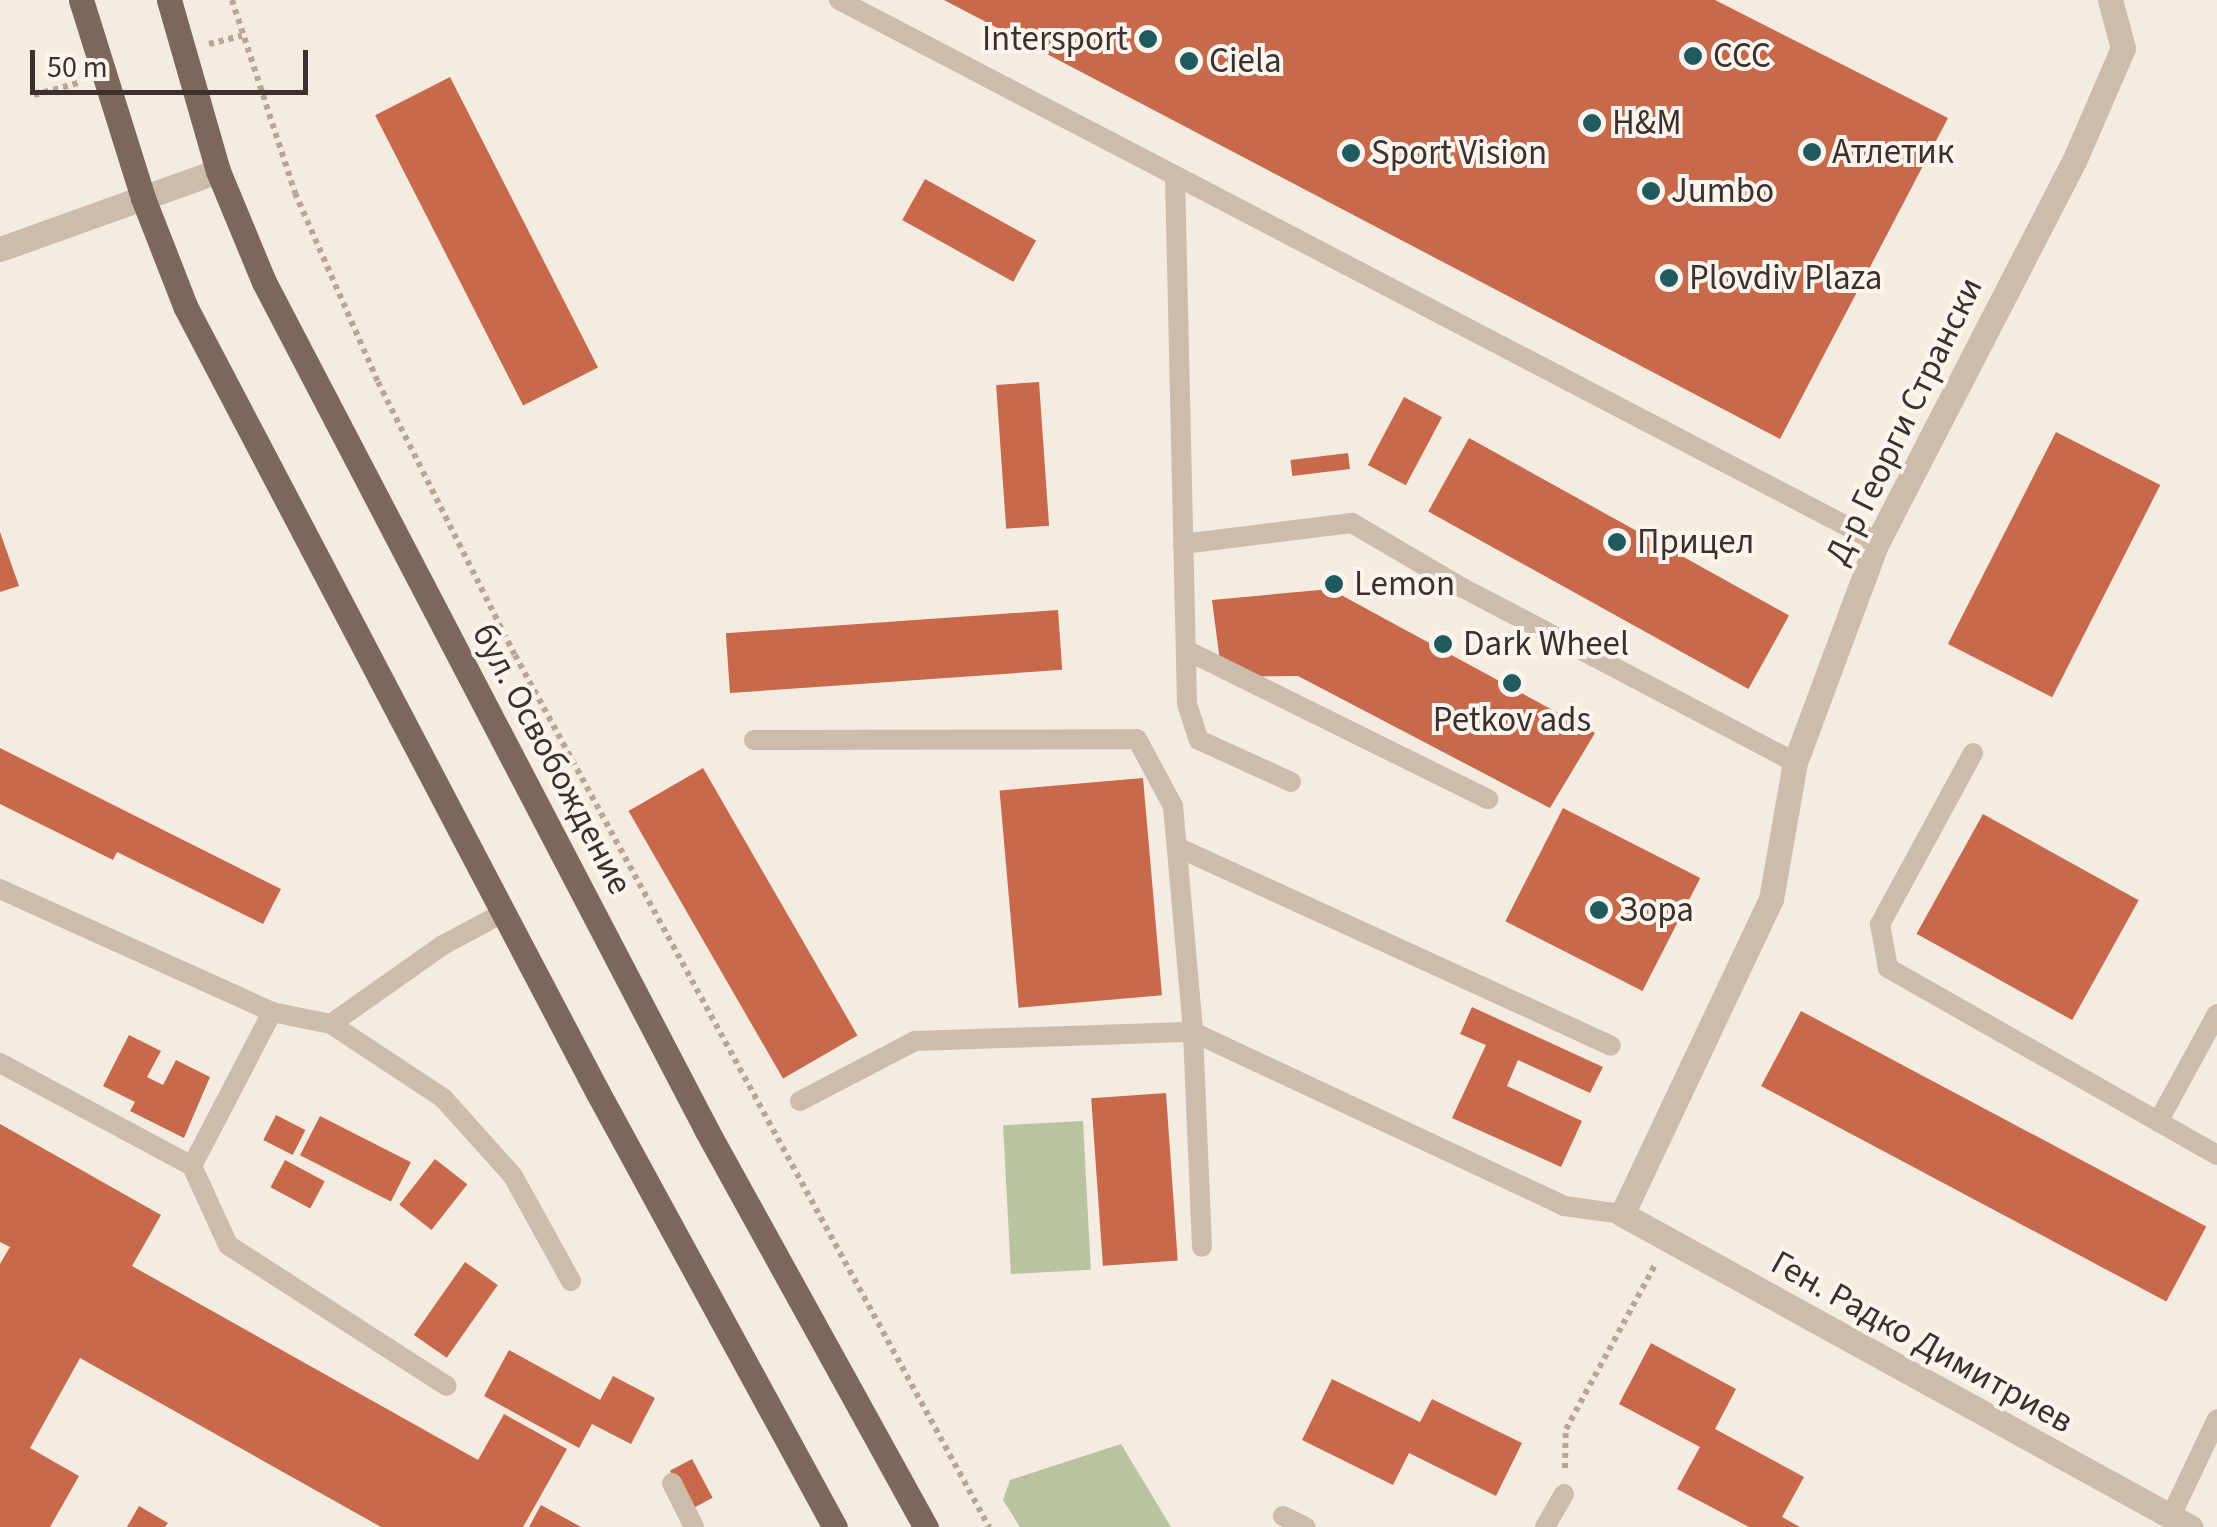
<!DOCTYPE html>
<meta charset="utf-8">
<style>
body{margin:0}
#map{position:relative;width:2217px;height:1527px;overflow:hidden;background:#f4ebe1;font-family:"Source Sans 3",sans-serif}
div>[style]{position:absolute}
.green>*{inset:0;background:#b8c4a0;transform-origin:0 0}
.building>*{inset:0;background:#c8694b;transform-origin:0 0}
.path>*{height:6px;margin-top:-3px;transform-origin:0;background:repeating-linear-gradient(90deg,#b9a596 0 5px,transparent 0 10px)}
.service>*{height:20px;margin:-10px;padding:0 10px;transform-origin:10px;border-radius:10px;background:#cdbbac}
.minor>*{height:25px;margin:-12.5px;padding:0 12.5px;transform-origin:12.5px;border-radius:12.5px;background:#cdbbac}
.primary>*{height:25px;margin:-12.5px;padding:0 12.5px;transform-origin:12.5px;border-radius:12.5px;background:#7d675c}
.dots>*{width:28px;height:28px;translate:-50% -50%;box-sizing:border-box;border:5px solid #fbf5ee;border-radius:50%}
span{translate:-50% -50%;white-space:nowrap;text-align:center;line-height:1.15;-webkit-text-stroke:8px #fbf5ee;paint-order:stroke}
.poi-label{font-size:35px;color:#3b302b}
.right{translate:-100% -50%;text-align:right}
.left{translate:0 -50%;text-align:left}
.street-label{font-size:35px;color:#3b302b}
.scale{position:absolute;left:30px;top:50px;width:278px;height:45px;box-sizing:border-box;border:5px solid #3b302b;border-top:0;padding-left:12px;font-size:30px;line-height:35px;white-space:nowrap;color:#3b302b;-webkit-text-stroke:8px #fbf5ee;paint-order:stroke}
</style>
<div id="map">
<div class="green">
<div style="left:1083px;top:1121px;width:149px;height:80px;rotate:87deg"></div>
<div style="clip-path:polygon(1121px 1444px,1171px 1527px,1020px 1527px,1003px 1500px,1010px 1480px)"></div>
</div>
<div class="building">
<div style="clip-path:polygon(944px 0,1715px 0,1948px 118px,1780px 439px)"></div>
<div style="left:450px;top:77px;width:326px;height:84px;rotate:63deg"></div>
<div style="left:925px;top:179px;width:127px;height:47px;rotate:29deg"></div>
<div style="left:1039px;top:382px;width:144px;height:43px;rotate:86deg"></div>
<div style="left:1404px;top:397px;width:43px;height:77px;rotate:28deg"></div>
<div style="left:2056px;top:432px;width:117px;height:238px;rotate:27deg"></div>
<div style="left:1469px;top:438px;width:366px;height:84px;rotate:29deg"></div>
<div style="left:1348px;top:453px;width:16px;height:58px;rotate:83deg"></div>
<div style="clip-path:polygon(0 532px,19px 586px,0 592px)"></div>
<div style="clip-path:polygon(1330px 589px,1595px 733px,1550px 808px,1298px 676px,1222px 677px,1212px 600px)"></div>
<div style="left:1058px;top:610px;width:60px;height:333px;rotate:86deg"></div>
<div style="clip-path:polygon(0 748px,281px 889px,263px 924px,117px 852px,113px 860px,0 804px)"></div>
<div style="left:703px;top:768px;width:309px;height:86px;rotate:60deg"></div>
<div style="left:1143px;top:778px;width:218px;height:144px;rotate:85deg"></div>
<div style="left:1563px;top:808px;width:154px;height:127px;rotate:27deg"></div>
<div style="left:1983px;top:814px;width:178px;height:137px;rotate:29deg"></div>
<div style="clip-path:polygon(1472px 1007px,1603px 1067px,1590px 1093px,1518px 1060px,1507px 1086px,1582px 1121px,1561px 1167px,1452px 1118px,1486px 1045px,1460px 1034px)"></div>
<div style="left:1801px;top:1011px;width:459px;height:85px;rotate:28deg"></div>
<div style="clip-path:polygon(129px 1035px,161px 1051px,147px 1077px,163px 1085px,176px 1060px,210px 1077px,184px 1138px,130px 1111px,135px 1102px,103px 1086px)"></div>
<div style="left:1166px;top:1093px;width:168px;height:75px;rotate:86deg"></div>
<div style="left:276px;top:1115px;width:33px;height:28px;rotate:27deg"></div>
<div style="left:320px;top:1116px;width:102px;height:44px;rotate:27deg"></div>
<div style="clip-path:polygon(0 1124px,161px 1215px,132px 1266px,478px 1460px,504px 1414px,567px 1449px,523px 1527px,381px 1527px,80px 1358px,30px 1448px,79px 1476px,50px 1527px,0 1527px,0 1264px,10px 1247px,0 1242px)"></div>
<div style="left:435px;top:1159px;width:41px;height:58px;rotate:38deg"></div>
<div style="left:285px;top:1160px;width:45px;height:31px;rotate:28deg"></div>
<div style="left:465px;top:1262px;width:40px;height:89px;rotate:35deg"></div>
<div style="clip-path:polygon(1651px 1343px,1736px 1389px,1715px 1429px,1804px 1477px,1782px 1517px,1800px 1527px,1749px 1527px,1677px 1489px,1700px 1447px,1619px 1404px)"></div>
<div style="clip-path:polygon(509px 1350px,600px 1400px,613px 1376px,655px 1398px,631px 1444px,592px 1424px,579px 1448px,484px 1396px)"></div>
<div style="clip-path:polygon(1332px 1379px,1420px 1422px,1432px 1399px,1522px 1443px,1496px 1496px,1409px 1453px,1393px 1485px,1302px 1440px)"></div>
<div style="left:692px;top:1459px;width:44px;height:25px;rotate:62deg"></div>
<div style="clip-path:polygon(541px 1505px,581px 1527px,529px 1527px)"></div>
<div style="clip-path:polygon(139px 1506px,168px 1523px,165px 1527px,127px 1527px)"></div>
</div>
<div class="path">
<div style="left:232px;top:0;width:203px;rotate:71.9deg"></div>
<div style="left:295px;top:193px;width:206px;rotate:66.3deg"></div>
<div style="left:378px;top:382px;width:305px;rotate:63.4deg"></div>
<div style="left:515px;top:655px;width:993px;rotate:61.47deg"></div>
<div style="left:209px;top:44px;width:34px;rotate:-14deg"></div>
<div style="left:34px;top:95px;width:46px;rotate:-15.3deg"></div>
<div style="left:1565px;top:1468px;width:39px;rotate:-89deg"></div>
<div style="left:1566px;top:1429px;width:189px;rotate:-61.5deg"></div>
</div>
<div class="service">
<div style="left:839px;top:0;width:1171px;rotate:27.57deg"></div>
<div style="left:1175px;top:176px;width:528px;rotate:88.7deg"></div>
<div style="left:1187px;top:704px;width:38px;rotate:72deg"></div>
<div style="left:1199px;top:740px;width:101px;rotate:24.5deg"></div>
<div style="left:1183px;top:544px;width:170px;rotate:-7.1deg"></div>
<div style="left:1352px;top:523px;width:129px;rotate:30.4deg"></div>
<div style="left:1463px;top:588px;width:375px;rotate:27.7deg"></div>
<div style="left:1186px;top:650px;width:337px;rotate:26.3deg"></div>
<div style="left:754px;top:740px;width:383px;rotate:-0.1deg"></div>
<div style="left:1137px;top:739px;width:76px;rotate:61.8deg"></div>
<div style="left:1173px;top:806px;width:227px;rotate:84.9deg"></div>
<div style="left:1193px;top:1032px;width:215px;rotate:87.6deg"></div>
<div style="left:1973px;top:753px;width:195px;rotate:118.5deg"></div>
<div style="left:1880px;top:924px;width:45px;rotate:79.7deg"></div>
<div style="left:1888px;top:968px;width:378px;rotate:29.6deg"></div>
<div style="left:1177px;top:847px;width:477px;rotate:24.6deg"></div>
<div style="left:0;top:889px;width:299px;rotate:24.3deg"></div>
<div style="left:272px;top:1012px;width:60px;rotate:11.5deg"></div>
<div style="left:331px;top:1024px;width:137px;rotate:-35.2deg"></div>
<div style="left:443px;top:945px;width:68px;rotate:-28.1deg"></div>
<div style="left:331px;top:1024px;width:134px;rotate:33.5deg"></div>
<div style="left:443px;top:1098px;width:105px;rotate:48.1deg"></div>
<div style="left:513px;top:1176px;width:120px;rotate:61.1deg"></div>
<div style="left:0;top:1063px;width:218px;rotate:28.2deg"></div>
<div style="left:192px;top:1166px;width:174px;rotate:-62.5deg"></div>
<div style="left:800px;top:1101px;width:130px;rotate:-27.6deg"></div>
<div style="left:915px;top:1041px;width:278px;rotate:-1.9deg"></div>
<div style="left:1193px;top:1032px;width:410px;rotate:25.1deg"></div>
<div style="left:1564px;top:1206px;width:59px;rotate:7.9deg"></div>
<div style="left:2158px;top:1122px;width:123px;rotate:-61.4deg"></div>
<div style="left:192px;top:1166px;width:87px;rotate:65.5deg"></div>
<div style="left:228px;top:1245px;width:260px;rotate:32.8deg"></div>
<div style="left:672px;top:1483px;width:49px;rotate:63.4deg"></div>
<div style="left:1283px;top:1516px;width:25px;rotate:26deg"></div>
<div style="left:2171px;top:1516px;width:107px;rotate:-64.6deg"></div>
<div style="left:1545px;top:1527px;width:38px;rotate:-60deg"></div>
</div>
<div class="minor">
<div style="left:2110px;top:0;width:50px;rotate:74.8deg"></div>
<div style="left:2123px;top:48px;width:123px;rotate:113.4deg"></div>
<div style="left:2074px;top:161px;width:429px;rotate:117.3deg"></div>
<div style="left:1877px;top:542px;width:235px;rotate:110.4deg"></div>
<div style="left:1795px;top:762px;width:139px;rotate:99.9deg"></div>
<div style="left:1771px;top:899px;width:348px;rotate:115.3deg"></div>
<div style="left:1622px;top:1214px;width:649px;rotate:28.86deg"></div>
<div style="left:0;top:249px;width:232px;rotate:-19.7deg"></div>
</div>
<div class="primary">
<div style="left:81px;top:0;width:207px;rotate:72.6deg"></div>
<div style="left:143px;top:198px;width:116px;rotate:68.7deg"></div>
<div style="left:185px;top:306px;width:887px;rotate:62.31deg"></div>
<div style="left:597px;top:1091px;width:497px;rotate:61.4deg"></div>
<div style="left:169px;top:0;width:178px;rotate:74deg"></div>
<div style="left:218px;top:171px;width:120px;rotate:67.5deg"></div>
<div style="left:264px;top:282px;width:958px;rotate:62.44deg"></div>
<div style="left:707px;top:1131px;width:453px;rotate:61.1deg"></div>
</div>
<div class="dots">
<div style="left:1148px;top:39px;background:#1f5a5e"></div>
<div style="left:1693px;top:56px;background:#1f5a5e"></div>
<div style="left:1189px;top:61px;background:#1f5a5e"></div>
<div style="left:1592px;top:123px;background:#1f5a5e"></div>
<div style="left:1812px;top:152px;background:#1f5a5e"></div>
<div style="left:1351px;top:153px;background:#1f5a5e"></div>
<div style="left:1651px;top:191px;background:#1f5a5e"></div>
<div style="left:1669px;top:278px;background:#1f5a5e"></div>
<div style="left:1617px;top:542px;background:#1f5a5e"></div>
<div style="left:1334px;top:584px;background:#1f5a5e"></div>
<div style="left:1443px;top:644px;background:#1f5a5e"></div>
<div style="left:1512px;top:683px;background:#1f5a5e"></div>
<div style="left:1599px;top:910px;background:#1f5a5e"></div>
</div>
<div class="poi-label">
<span class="right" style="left:1128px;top:39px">Intersport</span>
<span class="left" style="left:1713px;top:56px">CCC</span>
<span class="left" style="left:1209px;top:61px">Ciela</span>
<span class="left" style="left:1612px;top:123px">H&amp;M</span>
<span class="left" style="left:1832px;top:152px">Атлетик</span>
<span class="left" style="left:1371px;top:153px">Sport Vision</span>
<span class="left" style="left:1671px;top:191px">Jumbo</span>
<span class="left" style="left:1689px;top:278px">Plovdiv Plaza</span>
<span class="left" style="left:1637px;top:542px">Прицел</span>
<span class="left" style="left:1354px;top:584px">Lemon</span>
<span class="left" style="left:1463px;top:644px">Dark Wheel</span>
<span style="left:1512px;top:720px">Petkov ads</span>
<span class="left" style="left:1619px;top:910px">Зора</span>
</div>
<div class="street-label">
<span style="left:1904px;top:421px;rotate:-64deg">Д-р Георги Странски</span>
<span style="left:552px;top:759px;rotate:62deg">бул. Освобождение</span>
<span style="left:1922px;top:1342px;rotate:29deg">Ген. Радко Димитриев</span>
</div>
<div class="scale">50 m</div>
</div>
